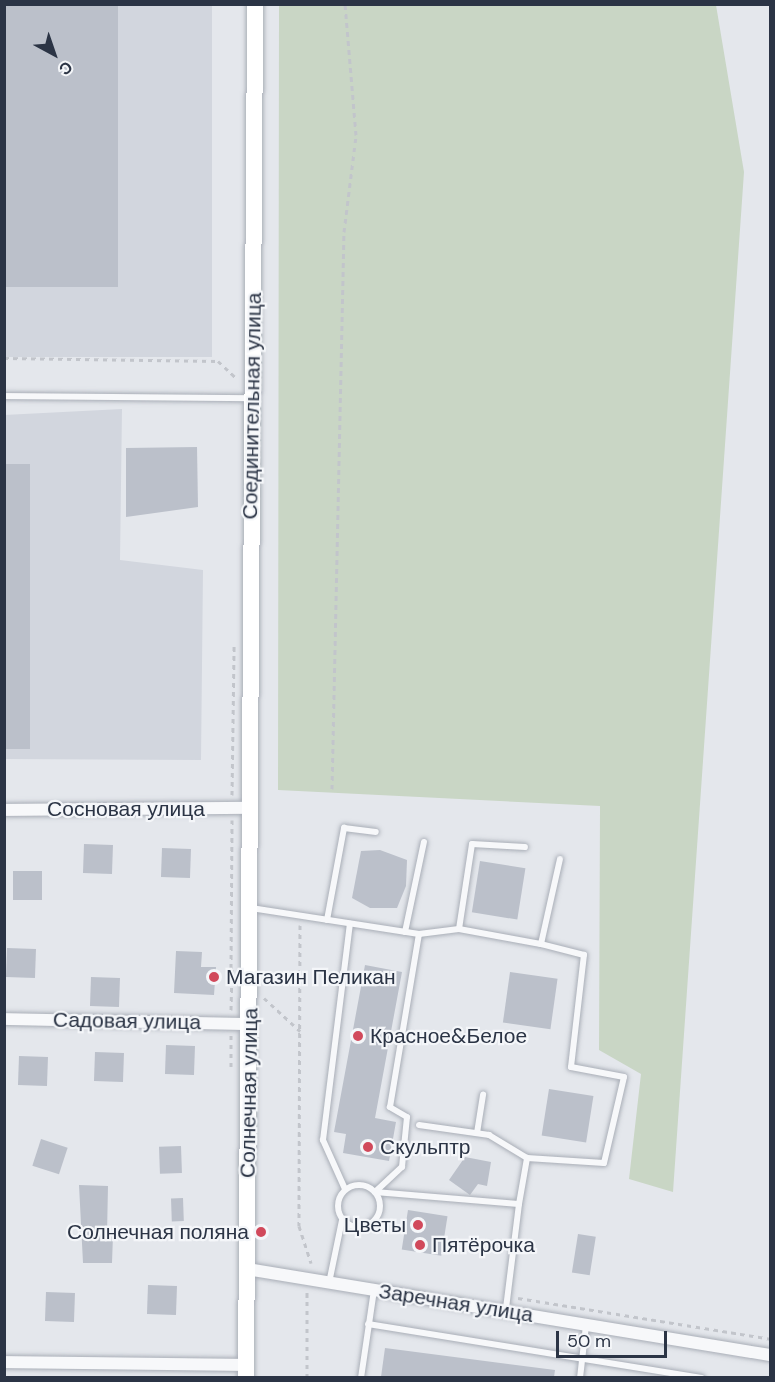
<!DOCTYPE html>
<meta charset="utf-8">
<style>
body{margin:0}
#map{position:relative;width:775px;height:1382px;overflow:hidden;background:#e4e7ec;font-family:"DM Sans",sans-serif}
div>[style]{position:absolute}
.built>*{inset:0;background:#d2d6de;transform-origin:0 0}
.green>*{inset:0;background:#c9d6c5}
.building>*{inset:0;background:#bbc0ca;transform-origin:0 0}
.path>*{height:3px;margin-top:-1.5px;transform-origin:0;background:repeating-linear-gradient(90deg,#c2c5cb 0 4.5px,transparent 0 9px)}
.roads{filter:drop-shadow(0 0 2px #a9aeb7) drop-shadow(0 0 2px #a9aeb7)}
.lane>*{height:6px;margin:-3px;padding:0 3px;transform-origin:3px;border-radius:3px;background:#f7f8fa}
.lane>.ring{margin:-3px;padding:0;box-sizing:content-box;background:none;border:6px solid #f7f8fa;border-radius:50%}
.street>*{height:12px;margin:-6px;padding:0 6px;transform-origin:6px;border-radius:6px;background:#f7f8fa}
.secondary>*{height:16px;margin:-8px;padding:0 8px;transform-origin:8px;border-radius:8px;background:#fff}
.dots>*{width:16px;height:16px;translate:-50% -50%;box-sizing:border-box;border:3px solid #f4f6f9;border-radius:50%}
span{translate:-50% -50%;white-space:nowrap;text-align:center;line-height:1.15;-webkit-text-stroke:4.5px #f4f6f9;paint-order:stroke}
.street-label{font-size:21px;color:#2b3445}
.poi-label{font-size:21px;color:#2b3445}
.left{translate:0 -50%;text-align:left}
.right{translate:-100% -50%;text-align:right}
.frame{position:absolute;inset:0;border:6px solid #2b3445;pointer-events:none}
.north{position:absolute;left:24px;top:24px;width:60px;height:60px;-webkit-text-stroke:4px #f4f6f9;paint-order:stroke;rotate:140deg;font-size:16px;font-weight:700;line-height:24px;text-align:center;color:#2b3445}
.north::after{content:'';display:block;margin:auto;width:21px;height:27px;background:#2b3445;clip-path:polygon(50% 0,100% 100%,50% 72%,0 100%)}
.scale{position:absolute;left:556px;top:1331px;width:111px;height:27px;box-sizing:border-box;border:3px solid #2b3445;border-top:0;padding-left:8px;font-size:18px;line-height:21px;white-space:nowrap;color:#2b3445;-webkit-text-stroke:4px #f4f6f9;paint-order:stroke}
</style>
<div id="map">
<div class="built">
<div style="left:5px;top:5px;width:207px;height:352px"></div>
<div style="clip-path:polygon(122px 409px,120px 560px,203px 570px,201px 760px,5px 759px,4px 415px)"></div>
</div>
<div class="green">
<div style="clip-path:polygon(279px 5px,716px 5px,744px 172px,673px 1192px,629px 1179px,641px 1074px,599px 1050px,600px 806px,278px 790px)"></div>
</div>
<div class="building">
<div style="left:4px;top:4px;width:114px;height:283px"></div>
<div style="clip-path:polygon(197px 447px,198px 507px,126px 517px,126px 448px)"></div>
<div style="left:4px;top:464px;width:26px;height:285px"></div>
<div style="left:84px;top:844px;width:29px;height:29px;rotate:2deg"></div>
<div style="left:162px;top:848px;width:29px;height:29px;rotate:2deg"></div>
<div style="clip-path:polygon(380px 850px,407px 860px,406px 886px,397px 908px,370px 908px,352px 898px,361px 851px)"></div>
<div style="left:480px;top:861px;width:46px;height:52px;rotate:9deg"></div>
<div style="left:13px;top:871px;width:29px;height:29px"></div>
<div style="left:7px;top:948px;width:29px;height:29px;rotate:2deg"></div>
<div style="clip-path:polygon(176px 951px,202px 952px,201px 967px,216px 967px,214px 995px,174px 993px)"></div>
<div style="clip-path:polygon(365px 965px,402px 972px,375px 1118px,396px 1122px,389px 1161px,343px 1153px,346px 1134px,334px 1132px)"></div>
<div style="left:510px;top:972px;width:48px;height:51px;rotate:8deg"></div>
<div style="left:91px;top:977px;width:29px;height:29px;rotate:2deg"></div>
<div style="left:166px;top:1045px;width:29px;height:29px;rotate:2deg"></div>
<div style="left:95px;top:1052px;width:29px;height:29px;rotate:2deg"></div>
<div style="left:19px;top:1056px;width:29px;height:29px;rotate:2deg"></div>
<div style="left:549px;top:1089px;width:45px;height:47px;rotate:9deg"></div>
<div style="left:41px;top:1139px;width:28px;height:28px;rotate:18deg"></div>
<div style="left:181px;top:1146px;width:27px;height:22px;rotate:88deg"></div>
<div style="clip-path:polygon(465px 1157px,491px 1162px,487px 1186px,478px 1184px,470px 1195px,449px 1180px)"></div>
<div style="clip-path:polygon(79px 1185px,108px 1186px,107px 1234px,113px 1235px,112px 1263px,83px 1263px)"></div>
<div style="left:183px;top:1198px;width:23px;height:12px;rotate:88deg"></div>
<div style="left:408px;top:1210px;width:40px;height:40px;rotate:9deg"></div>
<div style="left:578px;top:1234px;width:18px;height:39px;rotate:9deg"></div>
<div style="left:148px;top:1285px;width:29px;height:29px;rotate:2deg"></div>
<div style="left:46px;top:1292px;width:29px;height:29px;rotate:2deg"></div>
<div style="clip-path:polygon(385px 1348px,555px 1370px,554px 1377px,381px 1377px)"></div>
</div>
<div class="path">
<div style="left:4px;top:358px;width:214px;rotate:0.8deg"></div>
<div style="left:218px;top:361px;width:25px;rotate:43deg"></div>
<div style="left:332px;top:789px;width:557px;rotate:-88.77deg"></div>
<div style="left:344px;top:232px;width:98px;rotate:-82.9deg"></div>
<div style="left:356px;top:135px;width:131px;rotate:-94.8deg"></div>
<div style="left:232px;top:795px;width:152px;rotate:-89.2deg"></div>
<div style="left:300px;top:925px;width:301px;rotate:90.2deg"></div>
<div style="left:299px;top:1226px;width:39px;rotate:72deg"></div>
<div style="left:231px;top:968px;width:148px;rotate:-89.6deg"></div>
<div style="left:264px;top:998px;width:49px;rotate:42.5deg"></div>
<div style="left:231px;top:1010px;width:41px;rotate:-88.6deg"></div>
<div style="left:231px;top:1035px;width:35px;rotate:90deg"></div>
<div style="left:518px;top:1298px;width:255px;rotate:9.2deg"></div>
<div style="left:307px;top:1378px;width:88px;rotate:-90deg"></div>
</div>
<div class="roads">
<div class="lane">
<div style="left:4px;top:396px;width:248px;rotate:0.5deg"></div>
<div style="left:251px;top:908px;width:170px;rotate:8.8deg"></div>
<div style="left:419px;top:934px;width:40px;rotate:-7.1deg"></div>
<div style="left:459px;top:929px;width:83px;rotate:10.4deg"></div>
<div style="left:541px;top:944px;width:87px;rotate:-77.4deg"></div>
<div style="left:327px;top:920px;width:94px;rotate:-79.5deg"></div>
<div style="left:344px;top:828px;width:32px;rotate:7deg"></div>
<div style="left:459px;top:929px;width:86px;rotate:-81.3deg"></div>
<div style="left:472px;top:844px;width:53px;rotate:3.2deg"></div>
<div style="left:405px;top:932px;width:92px;rotate:-78.1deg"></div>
<div style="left:419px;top:1125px;width:71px;rotate:8.1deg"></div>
<div style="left:489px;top:1135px;width:44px;rotate:31.2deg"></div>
<div style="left:477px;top:1133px;width:39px;rotate:-81deg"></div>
<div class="ring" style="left:338px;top:1185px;width:36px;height:36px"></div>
<div style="left:345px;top:1189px;width:54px;rotate:-114.2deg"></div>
<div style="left:323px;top:1140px;width:218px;rotate:-82.9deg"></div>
<div style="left:375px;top:1192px;width:37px;rotate:-43deg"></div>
<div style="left:402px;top:1167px;width:50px;rotate:-84.3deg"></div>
<div style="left:407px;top:1117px;width:20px;rotate:-150deg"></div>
<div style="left:390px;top:1107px;width:175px;rotate:-80.5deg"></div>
<div style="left:375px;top:1192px;width:144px;rotate:4.8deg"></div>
<div style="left:519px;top:1204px;width:106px;rotate:97.1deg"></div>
<div style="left:519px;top:1204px;width:47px;rotate:-80.1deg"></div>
<div style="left:527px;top:1158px;width:77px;rotate:3.7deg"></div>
<div style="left:604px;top:1163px;width:88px;rotate:-76.9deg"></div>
<div style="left:624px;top:1077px;width:54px;rotate:-169.3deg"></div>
<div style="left:571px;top:1067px;width:113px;rotate:-83.4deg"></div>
<div style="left:584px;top:955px;width:44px;rotate:-165.7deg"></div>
<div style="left:329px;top:1283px;width:64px;rotate:-78.3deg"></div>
<div style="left:368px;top:1324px;width:338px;rotate:9.2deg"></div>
<div style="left:361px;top:1378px;width:89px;rotate:-81.6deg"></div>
<div style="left:580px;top:1378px;width:53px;rotate:-83.5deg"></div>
</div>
<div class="street">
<div style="left:4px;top:810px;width:243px;rotate:-0.5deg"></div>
<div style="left:4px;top:1019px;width:246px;rotate:1.2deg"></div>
<div style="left:247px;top:1269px;width:530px;rotate:9.34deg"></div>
<div style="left:4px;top:1362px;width:241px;rotate:0.7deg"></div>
</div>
<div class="secondary">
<div style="left:246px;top:1378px;width:1374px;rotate:-89.62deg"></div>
</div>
</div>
<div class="dots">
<div style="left:214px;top:977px;background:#d1495b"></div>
<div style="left:358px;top:1036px;background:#d1495b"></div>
<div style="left:368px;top:1147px;background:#d1495b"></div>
<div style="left:418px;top:1225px;background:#d1495b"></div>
<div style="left:261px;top:1232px;background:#d1495b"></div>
<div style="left:420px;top:1245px;background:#d1495b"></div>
</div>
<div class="street-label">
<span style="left:252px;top:406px;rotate:-89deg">Соединительная улица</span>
<span style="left:126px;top:809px">Сосновая улица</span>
<span style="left:127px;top:1021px;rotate:1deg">Садовая улица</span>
<span style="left:249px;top:1093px;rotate:-89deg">Солнечная улица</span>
<span style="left:456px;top:1303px;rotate:9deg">Заречная улица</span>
</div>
<div class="poi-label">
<span class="left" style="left:226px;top:977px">Магазин Пеликан</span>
<span class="left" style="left:370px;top:1036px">Красное&amp;Белое</span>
<span class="left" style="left:380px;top:1147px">Скульптр</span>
<span class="right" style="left:406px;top:1225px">Цветы</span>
<span class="right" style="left:249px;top:1232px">Солнечная поляна</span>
<span class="left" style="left:432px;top:1245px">Пятёрочка</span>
</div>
<div class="frame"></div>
<div class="north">С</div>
<div class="scale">50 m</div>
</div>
